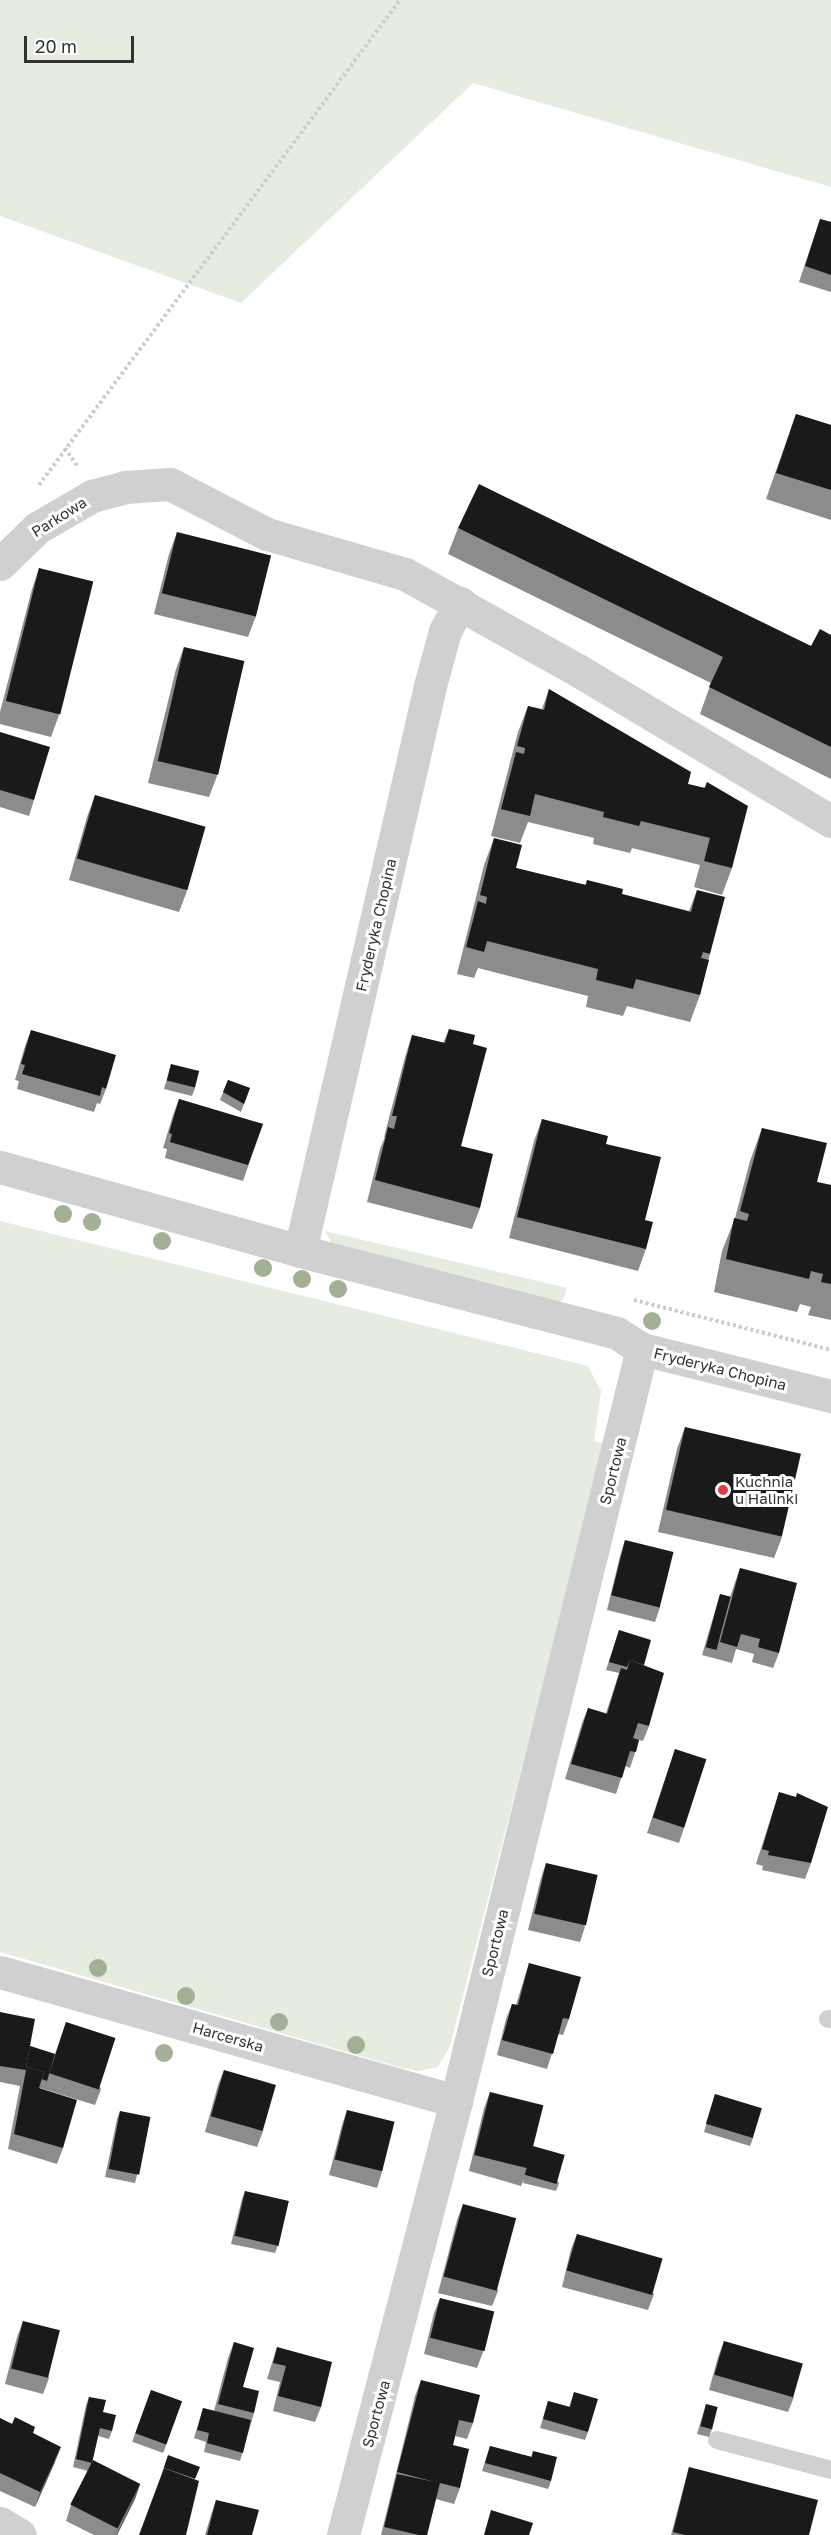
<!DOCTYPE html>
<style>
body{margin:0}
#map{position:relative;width:831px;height:2535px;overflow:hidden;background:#fff;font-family:"Golos Text",sans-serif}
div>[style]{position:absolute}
.green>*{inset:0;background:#e6ecdf}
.path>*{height:4px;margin-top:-2px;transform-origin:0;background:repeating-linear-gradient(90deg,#cdcdcd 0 3px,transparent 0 6px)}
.lane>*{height:18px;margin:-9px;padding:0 9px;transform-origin:9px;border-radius:9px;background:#d0d0d0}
.street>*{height:33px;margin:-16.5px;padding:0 16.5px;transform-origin:16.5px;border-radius:16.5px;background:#d0d0d0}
.trees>*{width:18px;height:18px;margin:-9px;border-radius:50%;background:#a2b095}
.wall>*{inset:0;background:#8c8c8c;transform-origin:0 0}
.shaded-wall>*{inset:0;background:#5f5f5f}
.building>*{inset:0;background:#1a1a1a;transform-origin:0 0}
.dots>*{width:16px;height:16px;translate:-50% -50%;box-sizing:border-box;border:3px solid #fff;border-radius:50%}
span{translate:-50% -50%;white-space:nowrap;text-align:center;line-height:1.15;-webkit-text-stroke:6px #fff;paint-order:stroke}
.street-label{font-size:15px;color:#333}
.poi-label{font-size:15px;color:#333}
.left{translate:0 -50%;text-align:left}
.scale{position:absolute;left:24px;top:36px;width:110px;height:27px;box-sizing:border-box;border:3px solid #333;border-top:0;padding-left:8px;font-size:18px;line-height:21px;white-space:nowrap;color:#333;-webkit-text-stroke:4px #fff;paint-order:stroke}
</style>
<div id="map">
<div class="green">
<div style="clip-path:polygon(0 0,831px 0,831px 187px,473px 83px,241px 303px,0 216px)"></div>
<div style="clip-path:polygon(0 1221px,588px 1366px,601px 1391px,594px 1441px,605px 1444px,450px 2046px,438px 2067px,418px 2071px,402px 2068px,0 1952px)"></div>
<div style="clip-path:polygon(325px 1231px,567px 1288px,563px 1300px,546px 1308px,332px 1244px)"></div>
</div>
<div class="path">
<div style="left:65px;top:448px;width:22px;rotate:56deg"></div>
<div style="left:39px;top:485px;width:605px;rotate:-53.34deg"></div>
<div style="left:634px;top:1300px;width:203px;rotate:14.2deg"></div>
</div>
<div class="lane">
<div style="left:828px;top:2019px;width:3px"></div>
<div style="left:717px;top:2440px;width:118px;rotate:14.7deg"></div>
</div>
<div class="street">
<div style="left:0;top:564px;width:52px;rotate:-44.2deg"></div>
<div style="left:37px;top:528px;width:64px;rotate:-30.2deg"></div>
<div style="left:92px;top:496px;width:34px;rotate:-15deg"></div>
<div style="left:125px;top:487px;width:45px;rotate:-3.8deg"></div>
<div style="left:170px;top:484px;width:109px;rotate:27.3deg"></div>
<div style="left:267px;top:534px;width:144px;rotate:16.2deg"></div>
<div style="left:405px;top:574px;width:199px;rotate:29.1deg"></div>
<div style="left:579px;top:671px;width:293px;rotate:30.8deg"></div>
<div style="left:0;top:1167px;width:312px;rotate:15.6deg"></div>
<div style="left:300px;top:1251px;width:327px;rotate:14.5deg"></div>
<div style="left:617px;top:1333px;width:30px;rotate:33deg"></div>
<div style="left:642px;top:1349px;width:195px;rotate:14deg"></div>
<div style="left:300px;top:1251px;width:580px;rotate:-77.04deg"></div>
<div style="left:430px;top:686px;width:57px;rotate:-74.7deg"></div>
<div style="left:445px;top:631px;width:32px;rotate:-62deg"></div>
<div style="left:0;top:1972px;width:474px;rotate:15.8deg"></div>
<div style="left:0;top:2523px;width:23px;rotate:31deg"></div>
<div style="left:343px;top:2535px;width:448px;rotate:-75.4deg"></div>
<div style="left:456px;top:2101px;width:775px;rotate:-76.11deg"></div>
</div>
<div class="trees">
<div style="left:63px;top:1214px"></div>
<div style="left:92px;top:1222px"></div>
<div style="left:162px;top:1241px"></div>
<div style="left:263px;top:1268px"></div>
<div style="left:302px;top:1279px"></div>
<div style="left:338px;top:1289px"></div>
<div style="left:652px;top:1321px"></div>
<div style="left:98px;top:1968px"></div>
<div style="left:186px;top:1996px"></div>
<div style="left:279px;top:2022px"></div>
<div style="left:356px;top:2045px"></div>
<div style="left:164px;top:2053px"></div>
</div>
<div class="wall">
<div style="clip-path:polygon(820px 219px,831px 222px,831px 292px,799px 282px)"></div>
<div style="clip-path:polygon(796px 414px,831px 425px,831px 520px,766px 499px)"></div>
<div style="clip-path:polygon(458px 528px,811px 646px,831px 635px,831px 779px,700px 714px,711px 683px,448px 554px)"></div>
<div style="clip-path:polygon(177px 532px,256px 616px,248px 637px,154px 614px,169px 554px)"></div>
<div style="clip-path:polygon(39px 568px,59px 715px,51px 737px,0 724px,0 712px,32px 589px)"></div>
<div style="clip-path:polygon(184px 647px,217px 776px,209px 797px,148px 783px,176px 669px)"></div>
<div style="clip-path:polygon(549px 689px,688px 784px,704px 788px,707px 782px,732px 868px,722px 895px,694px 887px,700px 865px,632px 848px,630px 853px,593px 844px,594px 838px,528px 822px,520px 843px,491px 836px,518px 732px,528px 706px,542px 709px)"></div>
<div style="clip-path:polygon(0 732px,34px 800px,29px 816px,0 807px)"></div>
<div style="clip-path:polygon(95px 795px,187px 891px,179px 912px,69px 880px,87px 817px)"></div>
<div style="clip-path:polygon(494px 838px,516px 868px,585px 885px,587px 880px,622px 894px,689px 911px,697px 890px,710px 954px,700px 995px,690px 1022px,627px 1006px,623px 1016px,586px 1007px,588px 996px,478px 968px,474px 978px,457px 974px,484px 865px)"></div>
<div style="clip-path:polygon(449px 1029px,473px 1044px,461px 1146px,480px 1208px,472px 1229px,367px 1202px,380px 1149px,385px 1137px,384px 1137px,405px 1057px,412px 1035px,443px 1043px)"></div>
<div style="clip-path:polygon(31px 1030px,106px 1089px,100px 1104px,97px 1103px,94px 1112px,17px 1089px,19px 1081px,15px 1080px,25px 1046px)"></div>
<div style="clip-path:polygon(171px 1064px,195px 1088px,192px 1096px,164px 1089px)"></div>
<div style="clip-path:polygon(228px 1080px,250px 1088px,241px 1112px,220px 1100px)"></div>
<div style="clip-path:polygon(179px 1099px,263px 1124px,243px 1181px,165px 1158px,167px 1149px,163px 1148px,173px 1115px)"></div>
<div style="clip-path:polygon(542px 1119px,606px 1144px,645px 1220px,646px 1249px,638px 1271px,509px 1238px,534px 1141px)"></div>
<div style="clip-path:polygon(762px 1128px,817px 1182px,831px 1185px,831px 1320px,808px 1315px,811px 1307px,800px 1304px,797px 1312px,714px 1292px,722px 1251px,735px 1218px,750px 1161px)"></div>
<div style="clip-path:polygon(685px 1427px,782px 1537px,774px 1558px,658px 1532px,677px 1449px)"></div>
<div style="clip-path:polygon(625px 1540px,660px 1607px,655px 1622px,607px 1610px,620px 1556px)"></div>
<div style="clip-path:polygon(740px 1568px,779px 1653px,773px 1668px,752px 1662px,754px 1654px,736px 1649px,732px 1663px,702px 1655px,720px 1594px,730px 1597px)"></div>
<div style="clip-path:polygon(619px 1630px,644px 1665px,649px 1726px,643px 1741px,639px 1740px,630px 1768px,625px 1766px,616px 1794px,565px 1779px,582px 1723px,588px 1708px,606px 1713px,619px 1673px,606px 1670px)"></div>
<div style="clip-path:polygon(675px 1749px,684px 1828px,679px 1843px,647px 1833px)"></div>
<div style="clip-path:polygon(779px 1792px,811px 1863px,805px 1879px,762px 1870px,763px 1866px,756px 1864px)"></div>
<div style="clip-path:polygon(546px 1863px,585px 1927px,580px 1942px,528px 1930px,541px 1878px)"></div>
<div style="clip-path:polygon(529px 1963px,569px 2019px,563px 2035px,558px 2034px,547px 2069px,497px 2055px,506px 2019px,512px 2004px,516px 2005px,524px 1979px)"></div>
<div style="clip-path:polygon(0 2012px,30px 2046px,55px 2054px,66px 2022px,101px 2089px,95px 2105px,40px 2088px,63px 2148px,57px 2164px,8px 2149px,20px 2086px,0 2082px)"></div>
<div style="clip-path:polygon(224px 2070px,263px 2131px,257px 2147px,205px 2132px,218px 2085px)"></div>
<div style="clip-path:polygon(490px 2092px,533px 2146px,559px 2183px,556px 2191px,523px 2183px,524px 2179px,521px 2186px,469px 2171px,484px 2108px)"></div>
<div style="clip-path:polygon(715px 2094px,753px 2138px,750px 2146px,704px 2132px)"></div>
<div style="clip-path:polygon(347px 2110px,382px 2172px,377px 2188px,329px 2175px,342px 2125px)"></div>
<div style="clip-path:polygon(120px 2111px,137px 2175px,135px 2183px,105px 2177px,117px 2119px)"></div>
<div style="clip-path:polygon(245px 2191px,278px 2245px,275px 2253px,231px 2244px,242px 2199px)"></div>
<div style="clip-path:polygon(463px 2204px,498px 2291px,492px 2306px,438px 2293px,457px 2220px)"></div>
<div style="clip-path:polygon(577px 2234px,654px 2294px,648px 2310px,562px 2287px,571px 2249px)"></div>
<div style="clip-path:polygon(440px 2298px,483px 2352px,477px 2368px,424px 2354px,434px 2313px)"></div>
<div style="clip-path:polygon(23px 2321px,49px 2378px,43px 2394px,5px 2384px,17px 2337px)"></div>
<div style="clip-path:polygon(724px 2341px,794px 2397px,788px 2412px,709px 2390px,718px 2357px)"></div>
<div style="clip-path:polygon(234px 2342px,243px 2387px,254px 2413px,240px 2461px,204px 2452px,206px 2442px,194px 2438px,203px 2408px,214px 2411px,228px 2358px)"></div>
<div style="clip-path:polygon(277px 2347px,321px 2407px,315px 2422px,273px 2411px,280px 2382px,267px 2379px)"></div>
<div style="clip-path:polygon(421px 2380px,473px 2423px,467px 2439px,455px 2436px,453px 2445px,460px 2488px,454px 2504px,436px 2499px,427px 2535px,381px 2535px,415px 2396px)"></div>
<div style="left:151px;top:2390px;width:33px;height:55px;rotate:20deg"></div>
<div style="clip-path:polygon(574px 2392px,588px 2432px,585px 2440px,540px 2428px,548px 2401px,569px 2407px)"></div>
<div style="clip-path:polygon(89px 2397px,112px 2431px,109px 2439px,98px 2436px,92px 2462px,140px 2484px,135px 2499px,117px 2535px,94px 2535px,66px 2521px,71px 2505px,88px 2471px,73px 2467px,86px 2405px)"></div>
<div style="clip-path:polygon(706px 2404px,712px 2429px,709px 2437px,697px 2434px)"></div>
<div style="clip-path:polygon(0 2418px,33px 2434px,55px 2462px,35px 2507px,0 2491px)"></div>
<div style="clip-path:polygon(490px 2446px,531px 2457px,533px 2451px,551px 2481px,548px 2489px,482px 2471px)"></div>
<div style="clip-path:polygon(689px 2467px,809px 2535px,671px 2535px)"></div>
<div style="clip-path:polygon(216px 2500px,252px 2535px,205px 2535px,211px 2515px)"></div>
</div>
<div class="shaded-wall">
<div style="clip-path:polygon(61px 2447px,55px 2462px,35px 2507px,40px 2492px)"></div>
<div style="clip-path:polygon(140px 2484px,135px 2499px,117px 2535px,116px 2535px)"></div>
</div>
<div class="building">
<div style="clip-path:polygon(820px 219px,831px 222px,831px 275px,805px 266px)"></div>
<div style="clip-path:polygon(796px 414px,831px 425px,831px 490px,776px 473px)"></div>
<div style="clip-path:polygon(479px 484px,811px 646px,820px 629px,831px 635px,831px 747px,709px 687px,723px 657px,458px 528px)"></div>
<div style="left:177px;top:532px;width:97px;height:63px;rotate:14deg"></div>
<div style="left:39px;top:568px;width:56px;height:137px;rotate:14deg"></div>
<div style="left:184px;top:647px;width:62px;height:117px;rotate:13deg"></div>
<div style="clip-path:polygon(549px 689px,691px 772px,688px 784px,705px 788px,707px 782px,748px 806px,732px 868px,704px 861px,710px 838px,641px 821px,639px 826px,603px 817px,604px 812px,535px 794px,530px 816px,501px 809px,516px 752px,524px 754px,525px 748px,517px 746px,528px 706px,544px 710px)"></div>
<div style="clip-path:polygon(0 732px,50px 747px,34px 800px,0 790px)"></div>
<div style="left:95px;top:795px;width:115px;height:66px;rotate:16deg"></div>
<div style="clip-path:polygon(494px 838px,522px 845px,516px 868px,586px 885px,587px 880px,623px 889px,622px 894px,691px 912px,697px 890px,725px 897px,710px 954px,703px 952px,701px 958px,709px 960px,700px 995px,636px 979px,633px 989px,596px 980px,598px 969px,487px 941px,484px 952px,466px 947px,478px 901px,486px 904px,487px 897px,480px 895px)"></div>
<div style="clip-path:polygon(449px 1029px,475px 1035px,473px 1044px,487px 1048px,461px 1146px,493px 1154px,480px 1208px,375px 1180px,388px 1127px,394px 1129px,397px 1116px,392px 1116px,412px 1035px,445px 1043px)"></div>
<div style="clip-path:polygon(31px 1030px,116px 1055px,106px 1089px,102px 1087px,100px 1096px,22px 1074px,25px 1065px,21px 1064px)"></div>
<div style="left:171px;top:1064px;width:29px;height:17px;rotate:14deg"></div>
<div style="clip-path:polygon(228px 1080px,250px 1088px,244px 1104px,223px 1092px)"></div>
<div style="clip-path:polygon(179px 1099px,263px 1124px,248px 1165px,170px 1142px,172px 1134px,169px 1133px)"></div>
<div style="clip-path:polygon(542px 1119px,608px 1136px,606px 1144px,661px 1157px,645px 1220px,653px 1222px,646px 1249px,517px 1217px)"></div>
<div style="clip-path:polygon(762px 1128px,827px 1143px,817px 1182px,831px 1185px,831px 1284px,821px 1282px,823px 1274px,811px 1271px,809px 1279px,726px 1259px,734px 1218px,747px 1221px,749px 1214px,740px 1211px)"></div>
<div style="left:685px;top:1427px;width:119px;height:85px;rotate:13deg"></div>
<div style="left:625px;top:1540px;width:50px;height:57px;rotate:14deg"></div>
<div style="clip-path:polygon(740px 1568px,797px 1583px,779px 1653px,758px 1647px,760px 1639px,741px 1634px,737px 1647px,720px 1642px)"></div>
<div style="left:720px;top:1594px;width:11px;height:55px;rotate:15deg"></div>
<div style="clip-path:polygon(619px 1630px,651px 1640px,644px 1665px,630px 1660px,627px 1667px,609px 1662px)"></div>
<div style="clip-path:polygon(630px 1660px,664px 1673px,649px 1726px,638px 1723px,633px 1738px,639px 1740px,636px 1752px,630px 1751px,622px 1778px,571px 1764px,588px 1708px,607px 1714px,621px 1668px,627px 1670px)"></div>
<div style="left:675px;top:1749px;width:33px;height:72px;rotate:18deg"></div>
<div style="clip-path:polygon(779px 1792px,796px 1797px,797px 1793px,828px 1807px,811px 1863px,768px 1855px,769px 1851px,762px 1849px)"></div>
<div style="left:546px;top:1863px;width:53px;height:52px;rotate:13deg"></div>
<div style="clip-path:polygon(529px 1963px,581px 1977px,569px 2019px,563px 2018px,553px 2054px,502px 2040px,512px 2004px,518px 2005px)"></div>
<div style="clip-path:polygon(0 2012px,35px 2019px,26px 2067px,44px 2072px,39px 2088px,77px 2100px,63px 2148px,14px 2134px,26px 2070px,0 2066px)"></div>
<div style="left:66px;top:2022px;width:52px;height:54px;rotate:18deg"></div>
<div style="clip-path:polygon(30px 2046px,55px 2054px,47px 2081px,42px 2079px,44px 2072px,26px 2067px)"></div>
<div style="left:224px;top:2070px;width:54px;height:48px;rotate:16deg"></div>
<div style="left:490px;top:2092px;width:55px;height:65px;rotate:14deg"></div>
<div style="left:715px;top:2094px;width:49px;height:31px;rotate:17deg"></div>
<div style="left:347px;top:2110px;width:49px;height:51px;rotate:14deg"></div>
<div style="left:120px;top:2111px;width:31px;height:59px;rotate:11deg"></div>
<div style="left:533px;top:2146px;width:33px;height:30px;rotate:16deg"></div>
<div style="left:245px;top:2191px;width:45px;height:46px;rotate:13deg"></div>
<div style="left:463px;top:2204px;width:55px;height:75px;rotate:15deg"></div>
<div style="left:577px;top:2234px;width:89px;height:38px;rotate:16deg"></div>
<div style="left:440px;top:2298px;width:56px;height:41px;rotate:14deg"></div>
<div style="left:23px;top:2321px;width:38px;height:49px;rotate:14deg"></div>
<div style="left:724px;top:2341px;width:82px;height:35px;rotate:16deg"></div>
<div style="clip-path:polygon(234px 2342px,254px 2348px,243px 2387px,259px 2391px,254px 2413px,218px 2404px)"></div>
<div style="clip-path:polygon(277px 2347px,332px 2362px,321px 2407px,278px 2396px,286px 2366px,273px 2363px)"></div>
<div style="clip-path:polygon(421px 2380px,480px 2395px,473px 2423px,459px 2420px,453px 2445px,469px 2449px,460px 2488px,440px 2483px,427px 2535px,419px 2535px,384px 2527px,397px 2474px,435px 2482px,397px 2472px)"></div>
<div style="left:151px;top:2390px;width:33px;height:46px;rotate:20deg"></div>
<div style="clip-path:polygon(574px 2392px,598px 2399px,588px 2432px,543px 2419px,548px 2401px,570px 2407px)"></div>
<div style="clip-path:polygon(89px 2397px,106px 2400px,103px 2412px,116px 2415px,112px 2431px,100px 2428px,92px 2463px,76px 2459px)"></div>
<div style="left:706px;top:2404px;width:12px;height:23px;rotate:14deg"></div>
<div style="clip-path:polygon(203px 2408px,251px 2420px,243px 2453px,207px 2443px,209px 2433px,197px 2430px)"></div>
<div style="clip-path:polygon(15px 2417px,35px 2427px,33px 2433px,61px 2447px,40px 2492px,0 2473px,0 2418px,12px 2424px)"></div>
<div style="clip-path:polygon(490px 2446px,532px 2457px,533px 2451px,557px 2457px,551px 2481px,485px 2463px)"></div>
<div style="clip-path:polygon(168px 2455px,200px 2467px,195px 2479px,164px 2468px,162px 2473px)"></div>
<div style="left:93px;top:2460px;width:53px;height:50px;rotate:27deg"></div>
<div style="clip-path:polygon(689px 2467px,818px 2500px,809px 2535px,685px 2535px,673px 2532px)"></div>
<div style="clip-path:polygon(164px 2468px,199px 2481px,186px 2535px,139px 2535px)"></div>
<div style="clip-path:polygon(216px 2500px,259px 2510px,252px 2535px,207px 2535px)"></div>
<div style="clip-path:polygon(491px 2510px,533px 2523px,529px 2535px,484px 2535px)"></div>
</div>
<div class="dots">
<div style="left:723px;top:1490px;background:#e63946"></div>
</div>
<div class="street-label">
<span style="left:59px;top:517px;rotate:-32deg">Parkowa</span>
<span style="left:376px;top:925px;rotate:-77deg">Fryderyka Chopina</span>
<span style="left:720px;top:1369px;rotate:14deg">Fryderyka Chopina</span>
<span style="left:613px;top:1471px;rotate:-76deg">Sportowa</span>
<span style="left:495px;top:1943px;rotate:-76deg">Sportowa</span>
<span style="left:228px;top:2037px;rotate:16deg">Harcerska</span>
<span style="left:376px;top:2414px;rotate:-75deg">Sportowa</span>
</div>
<div class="poi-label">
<span class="left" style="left:735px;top:1490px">Kuchnia<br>u Halinki</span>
</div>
<div class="scale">20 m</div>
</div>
